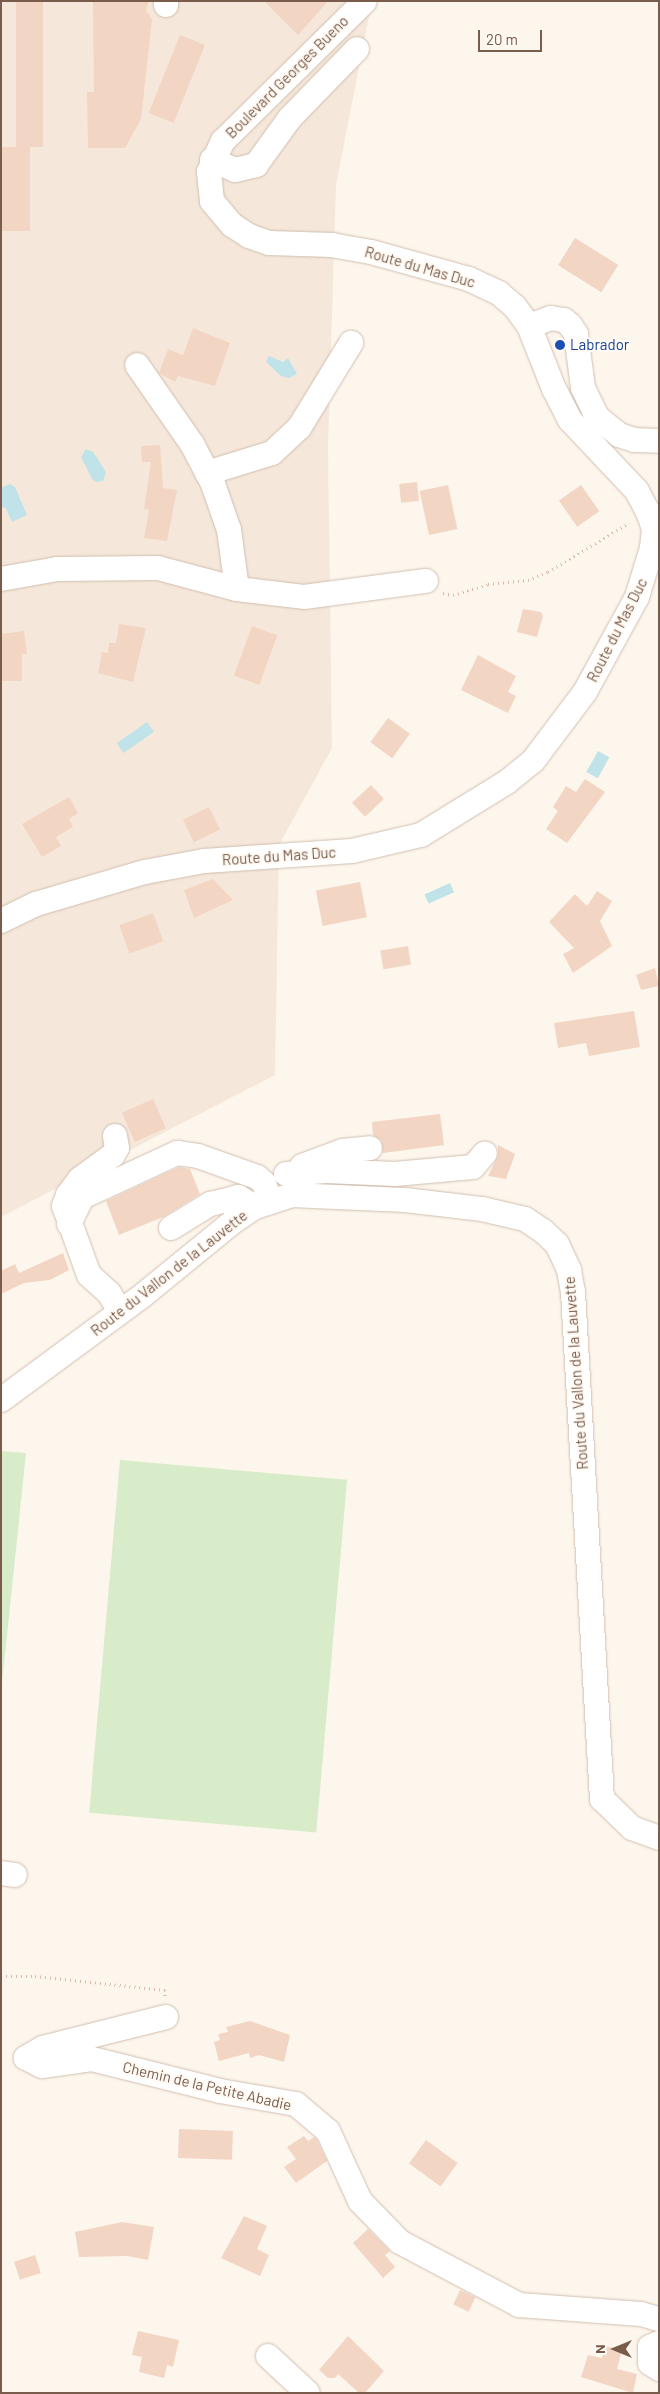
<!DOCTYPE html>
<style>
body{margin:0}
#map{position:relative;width:660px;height:2394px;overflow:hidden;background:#fdf6ec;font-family:Barlow,sans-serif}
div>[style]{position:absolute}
.residential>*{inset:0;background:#f5e8da}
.green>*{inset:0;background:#d8ecc9;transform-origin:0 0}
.water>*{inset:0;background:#bfe3e8;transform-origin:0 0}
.building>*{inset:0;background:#f3d5c3;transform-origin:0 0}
.path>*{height:3px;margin-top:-1.5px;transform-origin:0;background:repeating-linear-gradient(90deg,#d9b8a5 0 1px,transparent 0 5px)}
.roads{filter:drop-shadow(0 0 1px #d1beb0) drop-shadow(0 0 1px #d1beb0)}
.minor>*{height:24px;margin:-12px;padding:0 12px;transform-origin:12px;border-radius:12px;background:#fff}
.dots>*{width:14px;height:14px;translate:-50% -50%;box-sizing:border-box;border:2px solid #fffaf3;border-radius:50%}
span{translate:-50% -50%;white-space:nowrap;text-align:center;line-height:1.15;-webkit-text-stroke:4px #fffaf3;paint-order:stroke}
.street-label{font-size:15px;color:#7a5c4d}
.transit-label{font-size:15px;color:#164399}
.left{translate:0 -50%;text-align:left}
.frame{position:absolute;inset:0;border:2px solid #7a5c4d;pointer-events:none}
.north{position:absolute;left:590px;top:2324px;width:50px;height:50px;-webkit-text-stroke:4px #fffaf3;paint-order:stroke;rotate:270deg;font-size:14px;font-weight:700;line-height:20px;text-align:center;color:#7a5c4d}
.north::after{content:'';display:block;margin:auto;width:18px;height:22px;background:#7a5c4d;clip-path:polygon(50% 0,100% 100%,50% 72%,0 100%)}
.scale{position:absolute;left:478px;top:30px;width:64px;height:22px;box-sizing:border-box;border:2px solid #7a5c4d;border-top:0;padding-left:6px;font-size:15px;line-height:18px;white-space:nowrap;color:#7a5c4d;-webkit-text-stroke:4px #fffaf3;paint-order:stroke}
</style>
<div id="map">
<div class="residential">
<div style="clip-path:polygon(1px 1px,372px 1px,336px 185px,328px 447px,332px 748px,279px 845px,275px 1075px,1px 1217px)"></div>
</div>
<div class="green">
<div style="clip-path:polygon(1px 1451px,26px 1453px,1px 1693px)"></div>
<div style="left:120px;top:1460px;width:228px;height:354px;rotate:5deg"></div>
</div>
<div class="water">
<div style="clip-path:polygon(269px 356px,283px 362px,288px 358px,297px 374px,289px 378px,281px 376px,266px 362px)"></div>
<div style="clip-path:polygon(86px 449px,93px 452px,106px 472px,103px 481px,96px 482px,92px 479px,81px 457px)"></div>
<div style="clip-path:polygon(10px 484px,15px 487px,27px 515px,12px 522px,5px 507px,1px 508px,1px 488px)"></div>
<div style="left:147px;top:722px;width:12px;height:37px;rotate:55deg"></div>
<div style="left:598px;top:751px;width:13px;height:24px;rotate:29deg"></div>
<div style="left:450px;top:883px;width:10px;height:28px;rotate:66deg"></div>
</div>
<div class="building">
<div style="left:16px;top:1px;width:27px;height:146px"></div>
<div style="clip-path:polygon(93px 1px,149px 1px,146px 10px,152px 19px,141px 119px,125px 148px,88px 148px,87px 92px,94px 92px)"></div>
<div style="clip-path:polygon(264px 1px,328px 1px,298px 35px)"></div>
<div style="left:180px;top:35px;width:27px;height:84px;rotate:22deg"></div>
<div style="left:30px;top:147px;width:84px;height:28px;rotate:90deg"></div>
<div style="left:575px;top:238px;width:51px;height:32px;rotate:32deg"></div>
<div style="clip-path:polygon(193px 328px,230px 343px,215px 386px,178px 376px,175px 382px,159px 373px,168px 349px,183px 355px)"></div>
<div style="clip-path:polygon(160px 445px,163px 488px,177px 490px,167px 541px,144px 538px,149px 510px,144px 509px,151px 462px,142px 462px,141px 446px)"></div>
<div style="left:417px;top:482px;width:19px;height:18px;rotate:84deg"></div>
<div style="left:448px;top:485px;width:45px;height:29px;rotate:78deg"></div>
<div style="left:581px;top:485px;width:32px;height:27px;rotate:55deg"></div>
<div style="clip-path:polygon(523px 609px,541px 612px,543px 616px,537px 637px,517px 632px)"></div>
<div style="clip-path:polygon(119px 624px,146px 628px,133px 682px,98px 673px,102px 652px,108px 653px,109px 643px,116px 643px)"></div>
<div style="left:252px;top:626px;width:27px;height:53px;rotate:20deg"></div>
<div style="clip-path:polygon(24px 631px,27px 654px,22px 654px,22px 681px,1px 681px,1px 634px)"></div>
<div style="clip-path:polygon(478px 655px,516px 676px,508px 692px,516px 696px,508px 713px,461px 690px)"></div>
<div style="left:388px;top:718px;width:27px;height:30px;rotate:36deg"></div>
<div style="clip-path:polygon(585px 779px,605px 792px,567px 843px,546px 829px,558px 811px,553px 807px,566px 786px,576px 792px)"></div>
<div style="left:371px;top:785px;width:19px;height:26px;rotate:47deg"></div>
<div style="clip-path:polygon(69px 797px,78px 813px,69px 819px,73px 827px,56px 837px,61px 846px,42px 857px,22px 824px)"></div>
<div style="left:209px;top:807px;width:25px;height:29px;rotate:64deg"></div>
<div style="clip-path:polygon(213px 879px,233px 900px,194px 918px,184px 890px)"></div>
<div style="left:360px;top:882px;width:36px;height:45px;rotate:79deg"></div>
<div style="clip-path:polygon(597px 891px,612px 901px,600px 921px,612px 946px,573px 973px,563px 954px,574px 948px,549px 922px,575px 894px,587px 906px)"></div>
<div style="left:153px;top:913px;width:30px;height:36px;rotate:70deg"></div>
<div style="left:408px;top:946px;width:19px;height:28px;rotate:81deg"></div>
<div style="clip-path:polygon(655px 968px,659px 986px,641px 990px,636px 975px)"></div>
<div style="clip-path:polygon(634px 1011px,640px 1047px,589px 1056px,586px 1043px,558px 1048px,554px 1023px)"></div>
<div style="left:153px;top:1099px;width:32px;height:34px;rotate:66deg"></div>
<div style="clip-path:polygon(440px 1114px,444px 1145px,383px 1153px,381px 1140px,373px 1135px,372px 1122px)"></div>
<div style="clip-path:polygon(498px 1145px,515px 1154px,506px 1179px,488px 1176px,498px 1156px)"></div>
<div style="clip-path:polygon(179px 1167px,190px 1169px,200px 1194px,163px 1217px,119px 1235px,106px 1201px)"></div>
<div style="clip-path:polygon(63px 1253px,69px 1270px,50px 1280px,24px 1283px,1px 1294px,1px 1271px,15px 1264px,19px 1273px)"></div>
<div style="clip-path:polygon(250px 2021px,290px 2035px,284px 2062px,259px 2055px,250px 2058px,249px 2053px,219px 2061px,214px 2042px,220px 2040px,218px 2034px,228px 2032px,226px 2027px)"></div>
<div style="left:179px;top:2129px;width:54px;height:29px;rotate:2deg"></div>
<div style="clip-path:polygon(304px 2136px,308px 2141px,314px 2137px,317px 2140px,327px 2161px,296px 2183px,284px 2167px,296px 2159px,287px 2147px)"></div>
<div style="left:426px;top:2140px;width:39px;height:29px;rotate:36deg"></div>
<div style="clip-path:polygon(244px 2216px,267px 2226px,257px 2249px,269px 2255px,260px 2276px,221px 2258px)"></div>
<div style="clip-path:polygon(122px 2222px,154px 2227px,148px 2260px,127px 2256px,79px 2257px,75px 2232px)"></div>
<div style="clip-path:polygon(368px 2229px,390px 2251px,385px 2255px,395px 2267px,383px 2278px,353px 2243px)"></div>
<div style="left:35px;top:2255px;width:19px;height:22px;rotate:72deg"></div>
<div style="left:460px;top:2290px;width:17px;height:16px;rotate:25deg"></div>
<div style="clip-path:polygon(138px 2331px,179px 2340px,173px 2367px,167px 2365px,164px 2378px,139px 2372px,142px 2357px,132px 2355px)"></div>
<div style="clip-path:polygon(348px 2336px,384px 2371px,365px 2393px,359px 2393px,338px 2374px,335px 2378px,328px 2378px,319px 2370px)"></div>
<div style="clip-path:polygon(605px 2346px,622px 2350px,617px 2369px,637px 2374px,633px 2393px,581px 2377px,588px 2355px,602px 2358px)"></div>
</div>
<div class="path">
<div style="left:443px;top:593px;width:10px;rotate:11deg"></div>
<div style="left:453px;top:595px;width:37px;rotate:-17deg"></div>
<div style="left:488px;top:584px;width:40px;rotate:-5.7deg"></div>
<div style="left:528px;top:580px;width:22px;rotate:-22deg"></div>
<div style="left:548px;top:572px;width:95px;rotate:-31.2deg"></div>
<div style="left:1px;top:1976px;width:34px"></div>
<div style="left:35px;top:1976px;width:131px;rotate:6.1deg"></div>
<div style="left:165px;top:1990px;width:6px;rotate:90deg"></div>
</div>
<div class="roads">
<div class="minor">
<div style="left:166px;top:5px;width:4px;rotate:-90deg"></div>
<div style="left:212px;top:160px;width:25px;rotate:23deg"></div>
<div style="left:235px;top:170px;width:22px;rotate:-13deg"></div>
<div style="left:256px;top:165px;width:58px;rotate:-54.1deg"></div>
<div style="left:290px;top:118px;width:96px;rotate:-45.8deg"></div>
<div style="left:529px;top:326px;width:23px;rotate:-20deg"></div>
<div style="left:551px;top:318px;width:13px;rotate:9deg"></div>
<div style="left:564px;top:320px;width:8px;rotate:40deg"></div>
<div style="left:570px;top:325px;width:11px;rotate:56deg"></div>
<div style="left:576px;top:334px;width:54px;rotate:82.6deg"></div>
<div style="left:583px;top:388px;width:32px;rotate:64deg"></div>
<div style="left:597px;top:417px;width:28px;rotate:39deg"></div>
<div style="left:619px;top:435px;width:16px;rotate:18deg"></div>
<div style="left:634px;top:440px;width:25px;rotate:2deg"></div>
<div style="left:207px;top:473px;width:68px;rotate:-17.1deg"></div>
<div style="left:272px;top:453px;width:37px;rotate:-43deg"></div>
<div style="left:299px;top:428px;width:100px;rotate:-58.5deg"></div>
<div style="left:1px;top:579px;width:57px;rotate:-10.1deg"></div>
<div style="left:57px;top:569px;width:101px;rotate:-0.6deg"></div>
<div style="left:158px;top:568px;width:82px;rotate:14.9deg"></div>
<div style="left:237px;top:589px;width:60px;rotate:-97.7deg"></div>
<div style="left:229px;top:530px;width:49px;rotate:-109.2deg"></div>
<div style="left:213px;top:484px;width:45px;rotate:-117.7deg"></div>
<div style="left:192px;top:444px;width:96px;rotate:-124.8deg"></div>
<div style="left:237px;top:589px;width:67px;rotate:6.8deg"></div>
<div style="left:304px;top:597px;width:123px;rotate:-7.5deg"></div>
<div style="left:1px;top:921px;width:39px;rotate:-26deg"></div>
<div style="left:36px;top:904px;width:114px;rotate:-16.4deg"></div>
<div style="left:145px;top:872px;width:60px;rotate:-10.6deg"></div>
<div style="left:204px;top:861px;width:148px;rotate:-3.9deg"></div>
<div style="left:352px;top:851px;width:71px;rotate:-13.1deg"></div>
<div style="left:421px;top:835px;width:101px;rotate:-31.6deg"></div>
<div style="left:507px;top:782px;width:33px;rotate:-39deg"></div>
<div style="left:533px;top:761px;width:86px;rotate:-53deg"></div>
<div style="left:585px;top:692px;width:108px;rotate:-61.3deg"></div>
<div style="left:637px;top:597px;width:51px;rotate:-73deg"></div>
<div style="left:652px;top:548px;width:19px;rotate:-84deg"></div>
<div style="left:654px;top:529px;width:18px;rotate:-109deg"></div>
<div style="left:648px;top:512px;width:24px;rotate:-118deg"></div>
<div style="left:637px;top:491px;width:98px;rotate:-133.3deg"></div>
<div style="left:570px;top:420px;width:35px;rotate:-117deg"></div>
<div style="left:554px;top:389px;width:68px;rotate:-111.6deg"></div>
<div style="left:529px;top:326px;width:24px;rotate:-126deg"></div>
<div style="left:515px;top:307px;width:21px;rotate:-139deg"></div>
<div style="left:499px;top:293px;width:33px;rotate:-155deg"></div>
<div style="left:469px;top:279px;width:102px;rotate:-164.6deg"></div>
<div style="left:371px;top:252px;width:39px;rotate:-170deg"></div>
<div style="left:333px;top:245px;width:64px;rotate:-178.2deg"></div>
<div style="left:269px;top:243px;width:21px;rotate:-161deg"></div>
<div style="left:249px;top:236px;width:20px;rotate:-147deg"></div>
<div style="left:232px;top:225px;width:31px;rotate:-130deg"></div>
<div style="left:212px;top:201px;width:29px;rotate:-96deg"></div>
<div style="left:209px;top:172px;width:34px;rotate:-66deg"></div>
<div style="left:223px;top:141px;width:199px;rotate:-44.6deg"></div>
<div style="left:115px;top:1136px;width:12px;rotate:81deg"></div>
<div style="left:117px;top:1148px;width:8px;rotate:120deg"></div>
<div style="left:113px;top:1155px;width:41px;rotate:144deg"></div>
<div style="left:80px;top:1179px;width:20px;rotate:127deg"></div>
<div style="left:68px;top:1195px;width:12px;rotate:110deg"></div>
<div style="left:64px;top:1206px;width:73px;rotate:70.1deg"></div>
<div style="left:89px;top:1275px;width:27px;rotate:42deg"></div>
<div style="left:109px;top:1293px;width:21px;rotate:59deg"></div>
<div style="left:302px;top:1166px;width:44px;rotate:-20.1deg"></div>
<div style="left:343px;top:1151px;width:27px;rotate:-6deg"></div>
<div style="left:286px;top:1174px;width:40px;rotate:-4.3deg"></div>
<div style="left:326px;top:1171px;width:69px;rotate:2.5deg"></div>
<div style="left:395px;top:1174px;width:78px;rotate:-5.1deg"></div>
<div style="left:473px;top:1167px;width:18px;rotate:-49deg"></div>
<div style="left:69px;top:1224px;width:30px;rotate:-64deg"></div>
<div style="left:82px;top:1197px;width:105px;rotate:-24.9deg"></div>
<div style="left:177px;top:1153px;width:21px;rotate:8deg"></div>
<div style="left:198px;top:1156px;width:63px;rotate:19.6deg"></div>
<div style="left:257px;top:1177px;width:9px;rotate:41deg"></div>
<div style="left:264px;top:1183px;width:20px;rotate:72deg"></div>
<div style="left:171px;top:1228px;width:46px;rotate:-31.6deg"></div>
<div style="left:210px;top:1204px;width:13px;rotate:-13deg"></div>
<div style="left:223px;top:1201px;width:16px;rotate:-15deg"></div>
<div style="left:238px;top:1197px;width:20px;rotate:30deg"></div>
<div style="left:1px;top:1400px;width:175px;rotate:-36.4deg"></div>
<div style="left:142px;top:1296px;width:119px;rotate:-39.2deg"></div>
<div style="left:234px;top:1221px;width:25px;rotate:-34deg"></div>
<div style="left:255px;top:1207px;width:38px;rotate:-18deg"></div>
<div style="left:291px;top:1195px;width:114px;rotate:2.5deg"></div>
<div style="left:405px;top:1200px;width:78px;rotate:6.7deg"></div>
<div style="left:482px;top:1209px;width:44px;rotate:13.1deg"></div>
<div style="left:525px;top:1219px;width:22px;rotate:34deg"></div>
<div style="left:543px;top:1231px;width:19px;rotate:43deg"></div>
<div style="left:557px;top:1244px;width:29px;rotate:65deg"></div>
<div style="left:569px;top:1270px;width:22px;rotate:80deg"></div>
<div style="left:573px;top:1292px;width:508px;rotate:86.73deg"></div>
<div style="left:602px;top:1799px;width:42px;rotate:44deg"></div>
<div style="left:632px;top:1828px;width:29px;rotate:20deg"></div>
<div style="left:1px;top:1873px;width:14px;rotate:8deg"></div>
<div style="left:166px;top:2017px;width:127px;rotate:165.9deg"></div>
<div style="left:43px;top:2048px;width:20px;rotate:150deg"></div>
<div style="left:26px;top:2058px;width:18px;rotate:27deg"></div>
<div style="left:42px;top:2066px;width:50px;rotate:-8deg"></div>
<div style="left:92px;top:2059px;width:132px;rotate:14deg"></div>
<div style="left:220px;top:2091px;width:77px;rotate:9.7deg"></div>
<div style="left:296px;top:2104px;width:42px;rotate:40.2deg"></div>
<div style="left:328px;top:2131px;width:77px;rotate:65.4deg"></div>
<div style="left:360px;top:2201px;width:57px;rotate:45.7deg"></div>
<div style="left:400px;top:2242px;width:135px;rotate:27.9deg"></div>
<div style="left:519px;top:2305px;width:122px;rotate:4.2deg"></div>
<div style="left:641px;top:2314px;width:19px;rotate:16deg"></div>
<div style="left:659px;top:2343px;width:10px;rotate:156deg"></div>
<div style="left:650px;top:2347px;width:16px;rotate:90deg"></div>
<div style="left:650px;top:2363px;width:11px;rotate:34deg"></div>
<div style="left:268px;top:2356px;width:54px;rotate:42.8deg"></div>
</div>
</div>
<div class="dots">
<div style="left:560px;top:345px;background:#1a4fb4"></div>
</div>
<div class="street-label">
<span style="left:287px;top:77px;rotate:-45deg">Boulevard Georges Bueno</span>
<span style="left:420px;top:267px;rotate:16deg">Route du Mas Duc</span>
<span style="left:617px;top:630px;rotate:-63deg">Route du Mas Duc</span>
<span style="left:279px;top:856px;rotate:-4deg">Route du Mas Duc</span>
<span style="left:169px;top:1273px;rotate:-38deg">Route du Vallon de la Lauvette</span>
<span style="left:576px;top:1373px;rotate:-94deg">Route du Vallon de la Lauvette</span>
<span style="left:207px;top:2086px;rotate:13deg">Chemin de la Petite Abadie</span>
</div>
<div class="transit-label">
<span class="left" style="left:570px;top:345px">Labrador</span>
</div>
<div class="frame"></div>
<div class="north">N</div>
<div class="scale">20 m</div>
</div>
